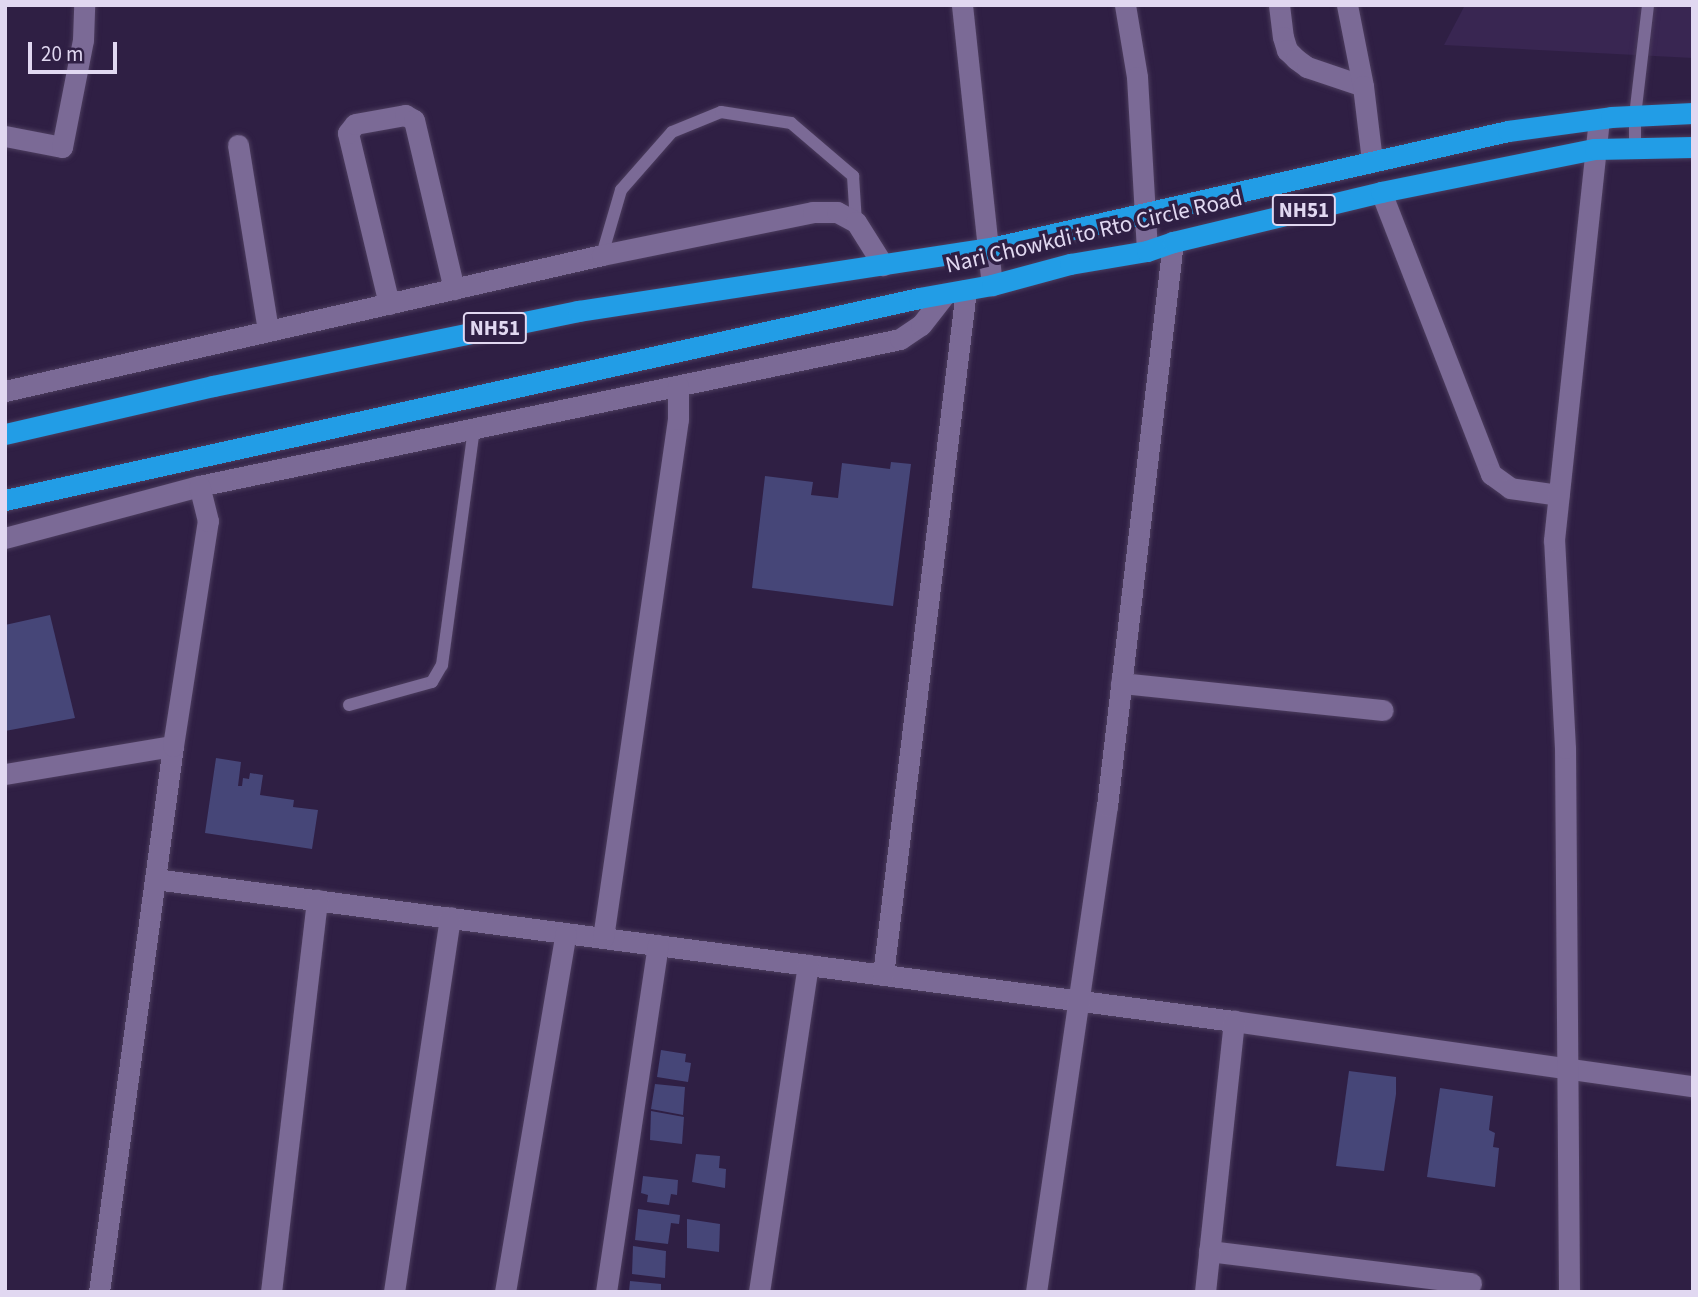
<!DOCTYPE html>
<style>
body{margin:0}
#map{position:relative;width:1698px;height:1297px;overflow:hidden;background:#2f1f44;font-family:"Source Sans 3",sans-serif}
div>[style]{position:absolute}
.built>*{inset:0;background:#392652}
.building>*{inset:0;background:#464678}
.roads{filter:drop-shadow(0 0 2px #4c3d5e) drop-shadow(0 0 2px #4c3d5e)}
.lane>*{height:12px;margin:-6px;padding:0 6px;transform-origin:6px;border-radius:6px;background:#7b6a96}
.street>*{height:21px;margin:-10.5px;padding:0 10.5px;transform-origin:10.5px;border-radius:10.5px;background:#7b6a96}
.secondary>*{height:21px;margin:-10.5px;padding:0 10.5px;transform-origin:10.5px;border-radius:10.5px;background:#7b6a96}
.highway>*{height:21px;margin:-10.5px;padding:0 10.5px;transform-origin:10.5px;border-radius:10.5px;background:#229de6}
span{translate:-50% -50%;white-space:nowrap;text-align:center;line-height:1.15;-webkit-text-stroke:7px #2f1f44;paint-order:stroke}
.shield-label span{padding:2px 5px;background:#2f1f44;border:2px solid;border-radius:5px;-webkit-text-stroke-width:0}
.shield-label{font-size:21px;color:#e1d8f1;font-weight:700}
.street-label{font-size:23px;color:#e1d8f1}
.frame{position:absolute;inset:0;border:7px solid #e1d8f1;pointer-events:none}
.scale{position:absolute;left:28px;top:42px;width:89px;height:32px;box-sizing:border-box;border:4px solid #e1d8f1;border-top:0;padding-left:9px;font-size:21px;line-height:24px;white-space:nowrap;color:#e1d8f1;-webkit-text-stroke:5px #2f1f44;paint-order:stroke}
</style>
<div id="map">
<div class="built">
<div style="clip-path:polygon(1465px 5px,1693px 5px,1693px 58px,1444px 45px)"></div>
</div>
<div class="building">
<div style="clip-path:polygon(891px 462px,911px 464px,893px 606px,752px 588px,765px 476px,813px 482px,811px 495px,838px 498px,842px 463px,890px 469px)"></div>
<div style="clip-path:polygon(50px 615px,75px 718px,5px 731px,5px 625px)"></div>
<div style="clip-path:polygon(216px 758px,241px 762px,238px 786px,242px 786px,243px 778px,249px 779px,250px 773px,263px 775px,260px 795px,294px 800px,293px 807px,318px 810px,312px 849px,205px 833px)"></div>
<div style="clip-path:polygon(661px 1050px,686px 1054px,685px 1062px,691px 1063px,688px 1082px,657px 1077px)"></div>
<div style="clip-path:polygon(1349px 1071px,1396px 1077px,1396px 1094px,1384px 1171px,1336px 1166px)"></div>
<div style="clip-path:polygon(655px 1084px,685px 1087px,683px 1115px,651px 1109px)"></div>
<div style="clip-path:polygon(1440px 1088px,1493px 1096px,1489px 1130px,1495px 1133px,1493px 1147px,1499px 1148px,1495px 1187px,1427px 1177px)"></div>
<div style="clip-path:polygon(651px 1111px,684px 1117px,682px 1144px,650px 1140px)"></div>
<div style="clip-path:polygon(696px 1154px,720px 1156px,719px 1168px,726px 1169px,725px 1188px,692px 1182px)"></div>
<div style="clip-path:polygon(643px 1176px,678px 1180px,677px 1195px,671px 1194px,669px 1205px,647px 1202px,648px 1195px,641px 1193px)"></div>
<div style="clip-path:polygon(638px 1209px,680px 1215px,679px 1224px,671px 1223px,668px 1244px,635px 1240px)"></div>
<div style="clip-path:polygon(687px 1219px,720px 1224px,719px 1252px,687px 1248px)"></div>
<div style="clip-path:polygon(633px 1246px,666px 1251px,665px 1278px,632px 1274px)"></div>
<div style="clip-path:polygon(630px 1281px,661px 1284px,661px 1292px,629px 1292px)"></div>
</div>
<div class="roads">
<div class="lane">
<div style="left:1635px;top:148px;width:32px;rotate:-90deg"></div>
<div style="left:1635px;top:116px;width:112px;rotate:-83.3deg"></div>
<div style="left:602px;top:255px;width:68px;rotate:-73.7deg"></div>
<div style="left:621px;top:190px;width:77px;rotate:-48.7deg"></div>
<div style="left:672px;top:132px;width:53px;rotate:-22.2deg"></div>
<div style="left:721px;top:112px;width:71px;rotate:8.9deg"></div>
<div style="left:791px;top:123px;width:82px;rotate:40.5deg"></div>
<div style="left:853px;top:176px;width:46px;rotate:86.3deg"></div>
<div style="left:349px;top:705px;width:86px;rotate:-15.5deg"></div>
<div style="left:432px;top:682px;width:20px;rotate:-60deg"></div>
<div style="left:442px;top:665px;width:238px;rotate:-82.3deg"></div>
</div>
<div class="street">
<div style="left:962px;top:5px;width:282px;rotate:83.9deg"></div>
<div style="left:1125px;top:5px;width:73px;rotate:80.5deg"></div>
<div style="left:1137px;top:77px;width:174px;rotate:86.7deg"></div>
<div style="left:1279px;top:5px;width:32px;rotate:83deg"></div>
<div style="left:1283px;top:37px;width:14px;rotate:73deg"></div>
<div style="left:1287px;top:50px;width:13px;rotate:45deg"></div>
<div style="left:1296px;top:59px;width:14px;rotate:36deg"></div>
<div style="left:1307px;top:67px;width:59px;rotate:18.7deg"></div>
<div style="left:1347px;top:5px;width:83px;rotate:78.8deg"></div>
<div style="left:1363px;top:86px;width:75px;rotate:83.1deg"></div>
<div style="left:5px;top:136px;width:58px;rotate:10.9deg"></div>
<div style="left:62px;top:147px;width:109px;rotate:-78.9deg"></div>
<div style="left:83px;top:40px;width:35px;rotate:-88deg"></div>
<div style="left:238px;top:145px;width:188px;rotate:80.8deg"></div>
<div style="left:1381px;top:192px;width:303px;rotate:68.7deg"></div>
<div style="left:1491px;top:474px;width:24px;rotate:36deg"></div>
<div style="left:1510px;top:488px;width:49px;rotate:8.1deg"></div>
<div style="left:389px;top:304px;width:176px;rotate:-103.5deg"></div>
<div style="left:348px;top:133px;width:11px;rotate:-52deg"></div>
<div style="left:355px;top:124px;width:51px;rotate:-10.2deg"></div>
<div style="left:405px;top:115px;width:10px;rotate:29deg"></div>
<div style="left:414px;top:120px;width:174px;rotate:76.7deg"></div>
<div style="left:5px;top:391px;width:612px;rotate:-12.83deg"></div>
<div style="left:602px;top:255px;width:215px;rotate:-11.5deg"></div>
<div style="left:813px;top:212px;width:24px"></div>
<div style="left:837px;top:212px;width:21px;rotate:28deg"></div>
<div style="left:856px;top:222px;width:51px;rotate:57.9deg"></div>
<div style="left:5px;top:538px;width:201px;rotate:-15deg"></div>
<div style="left:199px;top:486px;width:716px;rotate:-11.84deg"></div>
<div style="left:900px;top:339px;width:25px;rotate:-34deg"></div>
<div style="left:921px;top:325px;width:39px;rotate:-52deg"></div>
<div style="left:1121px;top:683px;width:263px;rotate:5.9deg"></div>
<div style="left:5px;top:774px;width:170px;rotate:-9.5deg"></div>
<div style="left:155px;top:879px;width:1088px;rotate:7.5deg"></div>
<div style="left:1234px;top:1021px;width:464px;rotate:8.1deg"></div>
<div style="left:603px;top:938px;width:524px;rotate:-81.78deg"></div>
<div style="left:678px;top:419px;width:33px;rotate:-90deg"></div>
<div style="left:883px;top:975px;width:690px;rotate:-83.09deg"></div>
<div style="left:1209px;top:1251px;width:264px;rotate:7deg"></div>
<div style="left:99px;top:1292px;width:551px;rotate:-82.28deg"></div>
<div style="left:173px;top:746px;width:228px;rotate:-81.2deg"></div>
<div style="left:208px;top:521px;width:36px;rotate:-104deg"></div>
<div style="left:271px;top:1292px;width:395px;rotate:-83.3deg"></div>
<div style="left:394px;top:1292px;width:379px;rotate:-81.5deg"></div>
<div style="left:505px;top:1292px;width:364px;rotate:-80.4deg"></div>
<div style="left:606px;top:1292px;width:351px;rotate:-81.5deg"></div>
<div style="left:759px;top:1292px;width:331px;rotate:-81.5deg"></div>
<div style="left:1036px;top:1292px;width:491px;rotate:-81.7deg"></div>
<div style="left:1107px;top:806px;width:568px;rotate:-83.33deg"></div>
<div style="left:1205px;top:1292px;width:273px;rotate:-83.9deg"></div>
</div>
<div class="secondary">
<div style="left:1569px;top:1292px;width:544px;rotate:-90.42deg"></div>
<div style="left:1565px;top:748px;width:208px;rotate:-93deg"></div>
<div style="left:1554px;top:540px;width:423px;rotate:-83.9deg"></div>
</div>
<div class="highway">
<div style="left:5px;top:434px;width:213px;rotate:-13deg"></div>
<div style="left:213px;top:386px;width:373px;rotate:-11.6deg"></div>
<div style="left:578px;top:311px;width:418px;rotate:-8.7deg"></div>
<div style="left:991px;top:248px;width:530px;rotate:-12.75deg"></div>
<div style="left:1508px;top:131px;width:104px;rotate:-7.7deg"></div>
<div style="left:1611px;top:117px;width:82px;rotate:-2.8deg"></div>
<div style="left:5px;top:500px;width:936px;rotate:-12.46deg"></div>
<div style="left:919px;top:298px;width:74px;rotate:-10.1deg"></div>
<div style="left:992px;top:285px;width:81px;rotate:-15.1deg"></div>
<div style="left:1070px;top:264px;width:78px;rotate:-9.6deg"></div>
<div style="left:1147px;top:251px;width:28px;rotate:-19deg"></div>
<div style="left:1173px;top:242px;width:214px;rotate:-13.5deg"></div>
<div style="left:1381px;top:192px;width:218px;rotate:-11.4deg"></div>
<div style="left:1595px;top:149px;width:98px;rotate:-1.2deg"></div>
</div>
</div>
<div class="shield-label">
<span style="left:1304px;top:210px">NH51</span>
<span style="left:495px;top:328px">NH51</span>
</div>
<div class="street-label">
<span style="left:1094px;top:232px;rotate:-13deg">Nari Chowkdi to Rto Circle Road</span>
</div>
<div class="frame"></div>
<div class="scale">20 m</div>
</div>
